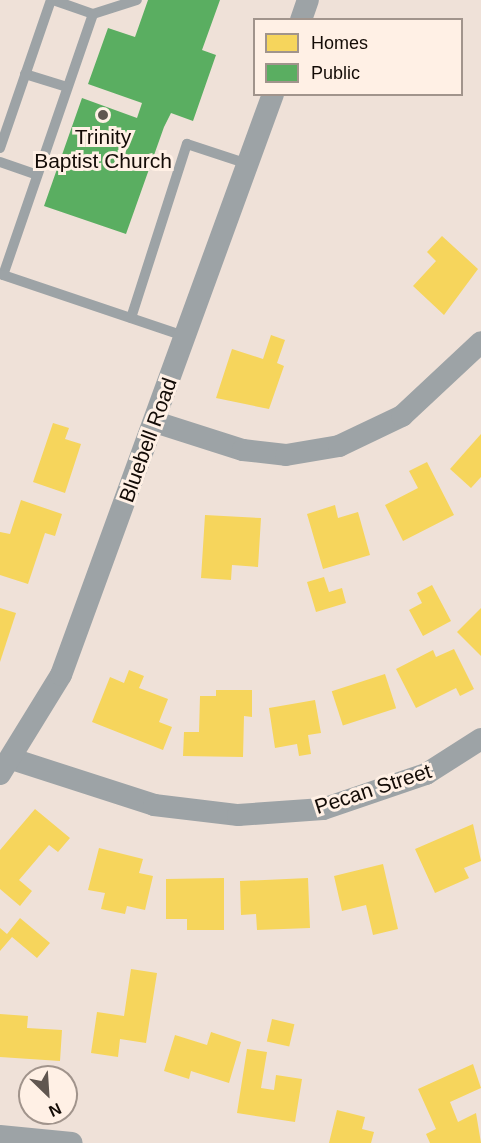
<!DOCTYPE html>
<style>
body{margin:0}
#map{position:relative;width:481px;height:1143px;overflow:hidden;background:#efe1d8;font-family:Helvetica,sans-serif}
div>[style]{position:absolute}
.homes>*{inset:0;background:#f6d55c;transform-origin:0 0}
.public>*{inset:0;background:#5aae61}
.lane>*{height:10px;margin:-5px;padding:0 5px;transform-origin:5px;border-radius:5px;background:#9da3a6}
.street>*{height:22px;margin:-11px;padding:0 11px;transform-origin:11px;border-radius:11px;background:#9da3a6}
.dots>*{width:16px;height:16px;translate:-50% -50%;box-sizing:border-box;border:3px solid #fff0e5;border-radius:50%}
span{translate:-50% -50%;white-space:nowrap;text-align:center;line-height:1.15;-webkit-text-stroke:6px #fff0e5;paint-order:stroke}
.poi-label{font-size:21px;color:#130b06}
.street-label{font-size:21px;color:#130b06}
.legend{position:absolute;left:253px;top:18px;width:210px;height:78px;box-sizing:border-box;background:#fff0e5;border:2px solid #a1948c;margin:0;padding:8px 10px;list-style:none;font-size:18px;color:#130b06}
.legend li{display:flex;align-items:center;gap:12px;height:30px}
.legend b{width:30px;border:2px solid #a1948c}
.north{position:absolute;left:18px;top:1065px;width:60px;height:60px;box-sizing:border-box;background:#fff0e5;border:2px solid #a1948c;border-radius:50%;rotate:155deg;font-size:16px;font-weight:700;line-height:24px;text-align:center;color:#130b06}
.north::after{content:'';display:block;margin:auto;width:21px;height:27px;background:#605650;clip-path:polygon(50% 0,100% 100%,50% 72%,0 100%)}
</style>
<div id="map">
<div class="homes">
<div style="clip-path:polygon(442px 236px,478px 269px,444px 315px,413px 286px,436px 261px,427px 252px)"></div>
<div style="clip-path:polygon(271px 335px,285px 340px,277px 363px,284px 366px,269px 409px,216px 398px,232px 349px,263px 359px)"></div>
<div style="clip-path:polygon(53px 423px,69px 428px,65px 439px,81px 444px,65px 493px,33px 482px)"></div>
<div style="clip-path:polygon(481px 434px,481px 477px,471px 488px,450px 469px)"></div>
<div style="clip-path:polygon(427px 462px,454px 515px,403px 541px,385px 505px,418px 488px,409px 471px)"></div>
<div style="clip-path:polygon(21px 500px,62px 514px,55px 536px,45px 533px,28px 584px,0 575px,0 532px,10px 534px)"></div>
<div style="clip-path:polygon(335px 505px,338px 518px,358px 512px,370px 555px,323px 569px,307px 514px)"></div>
<div style="clip-path:polygon(205px 515px,261px 518px,258px 567px,232px 565px,231px 580px,201px 578px)"></div>
<div style="clip-path:polygon(324px 577px,329px 592px,342px 588px,346px 603px,316px 612px,307px 582px)"></div>
<div style="clip-path:polygon(432px 585px,451px 621px,423px 636px,409px 610px,422px 603px,417px 593px)"></div>
<div style="clip-path:polygon(0 608px,16px 613px,0 662px)"></div>
<div style="clip-path:polygon(481px 608px,481px 656px,457px 632px)"></div>
<div style="clip-path:polygon(454px 649px,474px 689px,460px 696px,456px 688px,416px 708px,396px 669px,433px 650px,436px 657px)"></div>
<div style="clip-path:polygon(129px 670px,144px 676px,139px 688px,168px 699px,159px 722px,172px 727px,163px 750px,92px 722px,110px 677px,124px 683px)"></div>
<div style="left:385px;top:674px;width:36px;height:56px;rotate:72deg"></div>
<div style="clip-path:polygon(216px 690px,252px 690px,252px 717px,244px 716px,243px 757px,183px 756px,184px 732px,199px 732px,200px 696px,216px 696px)"></div>
<div style="clip-path:polygon(315px 700px,321px 733px,308px 735px,311px 754px,299px 756px,297px 744px,275px 748px,269px 708px)"></div>
<div style="clip-path:polygon(35px 809px,70px 838px,58px 852px,49px 845px,19px 880px,32px 891px,20px 906px,0 889px,0 850px)"></div>
<div style="clip-path:polygon(473px 824px,481px 861px,464px 868px,469px 878px,435px 893px,415px 849px)"></div>
<div style="clip-path:polygon(99px 848px,143px 859px,139px 873px,153px 876px,145px 910px,127px 906px,125px 914px,101px 909px,105px 893px,88px 890px)"></div>
<div style="clip-path:polygon(383px 864px,398px 929px,373px 935px,366px 905px,342px 911px,334px 876px)"></div>
<div style="clip-path:polygon(224px 878px,224px 930px,187px 930px,187px 919px,166px 919px,166px 879px)"></div>
<div style="clip-path:polygon(308px 878px,310px 928px,257px 930px,256px 914px,241px 915px,240px 881px)"></div>
<div style="clip-path:polygon(20px 918px,50px 943px,37px 958px,12px 937px,0 951px,0 928px,7px 934px)"></div>
<div style="clip-path:polygon(131px 969px,157px 973px,146px 1043px,120px 1039px,118px 1057px,91px 1053px,97px 1012px,124px 1016px)"></div>
<div style="clip-path:polygon(0 1014px,28px 1016px,27px 1028px,62px 1030px,60px 1061px,0 1057px)"></div>
<div style="left:272px;top:1019px;width:23px;height:23px;rotate:13deg"></div>
<div style="clip-path:polygon(211px 1032px,241px 1042px,229px 1083px,191px 1071px,189px 1079px,164px 1071px,175px 1035px,207px 1045px)"></div>
<div style="clip-path:polygon(247px 1049px,267px 1052px,261px 1088px,274px 1090px,276px 1075px,302px 1079px,295px 1122px,237px 1113px)"></div>
<div style="clip-path:polygon(473px 1064px,481px 1088px,450px 1102px,458px 1122px,476px 1113px,481px 1143px,430px 1143px,426px 1134px,436px 1129px,418px 1089px)"></div>
<div style="clip-path:polygon(337px 1110px,365px 1117px,362px 1129px,374px 1132px,371px 1143px,329px 1143px)"></div>
</div>
<div class="public">
<div style="clip-path:polygon(148px 0,220px 0,202px 50px,216px 55px,193px 121px,171px 113px,164px 127px,126px 234px,44px 206px,82px 98px,137px 118px,142px 103px,88px 84px,108px 28px,135px 37px)"></div>
</div>
<div class="lane">
<div style="left:53px;top:0;width:42px;rotate:19.3deg"></div>
<div style="left:93px;top:14px;width:46px;rotate:-17.7deg"></div>
<div style="left:93px;top:14px;width:276px;rotate:109deg"></div>
<div style="left:3px;top:275px;width:191px;rotate:18.6deg"></div>
<div style="left:25px;top:74px;width:44px;rotate:17.2deg"></div>
<div style="left:0;top:148px;width:157px;rotate:-71deg"></div>
<div style="left:0;top:162px;width:39px;rotate:19deg"></div>
<div style="left:131px;top:318px;width:183px;rotate:-72.2deg"></div>
<div style="left:187px;top:144px;width:64px;rotate:18.2deg"></div>
</div>
<div class="street">
<div style="left:301px;top:20px;width:21px;rotate:-71deg"></div>
<div style="left:155px;top:422px;width:92px;rotate:17.7deg"></div>
<div style="left:243px;top:450px;width:43px;rotate:6.6deg"></div>
<div style="left:286px;top:455px;width:54px;rotate:-9.6deg"></div>
<div style="left:339px;top:446px;width:70px;rotate:-25.5deg"></div>
<div style="left:402px;top:416px;width:108px;rotate:-43.1deg"></div>
<div style="left:12px;top:759px;width:149px;rotate:17.9deg"></div>
<div style="left:154px;top:805px;width:85px;rotate:6.8deg"></div>
<div style="left:238px;top:815px;width:85px;rotate:-4deg"></div>
<div style="left:323px;top:809px;width:109px;rotate:-18.8deg"></div>
<div style="left:426px;top:774px;width:65px;rotate:-32.5deg"></div>
<div style="left:0;top:774px;width:116px;rotate:-58.4deg"></div>
<div style="left:61px;top:675px;width:618px;rotate:-69.95deg"></div>
<div style="left:0;top:1136px;width:72px;rotate:5.6deg"></div>
</div>
<div class="dots">
<div style="left:103px;top:115px;background:#605650"></div>
</div>
<div class="poi-label">
<span style="left:103px;top:149px">Trinity<br>Baptist Church</span>
</div>
<div class="street-label">
<span style="left:148px;top:440px;rotate:-70deg">Bluebell Road</span>
<span style="left:373px;top:789px;rotate:-18deg">Pecan Street</span>
</div>
<ul class="legend">
<li><b style="height:16px;background:#f6d55c"></b>Homes</li>
<li><b style="height:16px;background:#5aae61"></b>Public</li>
</ul>
<div class="north">N</div>
</div>
